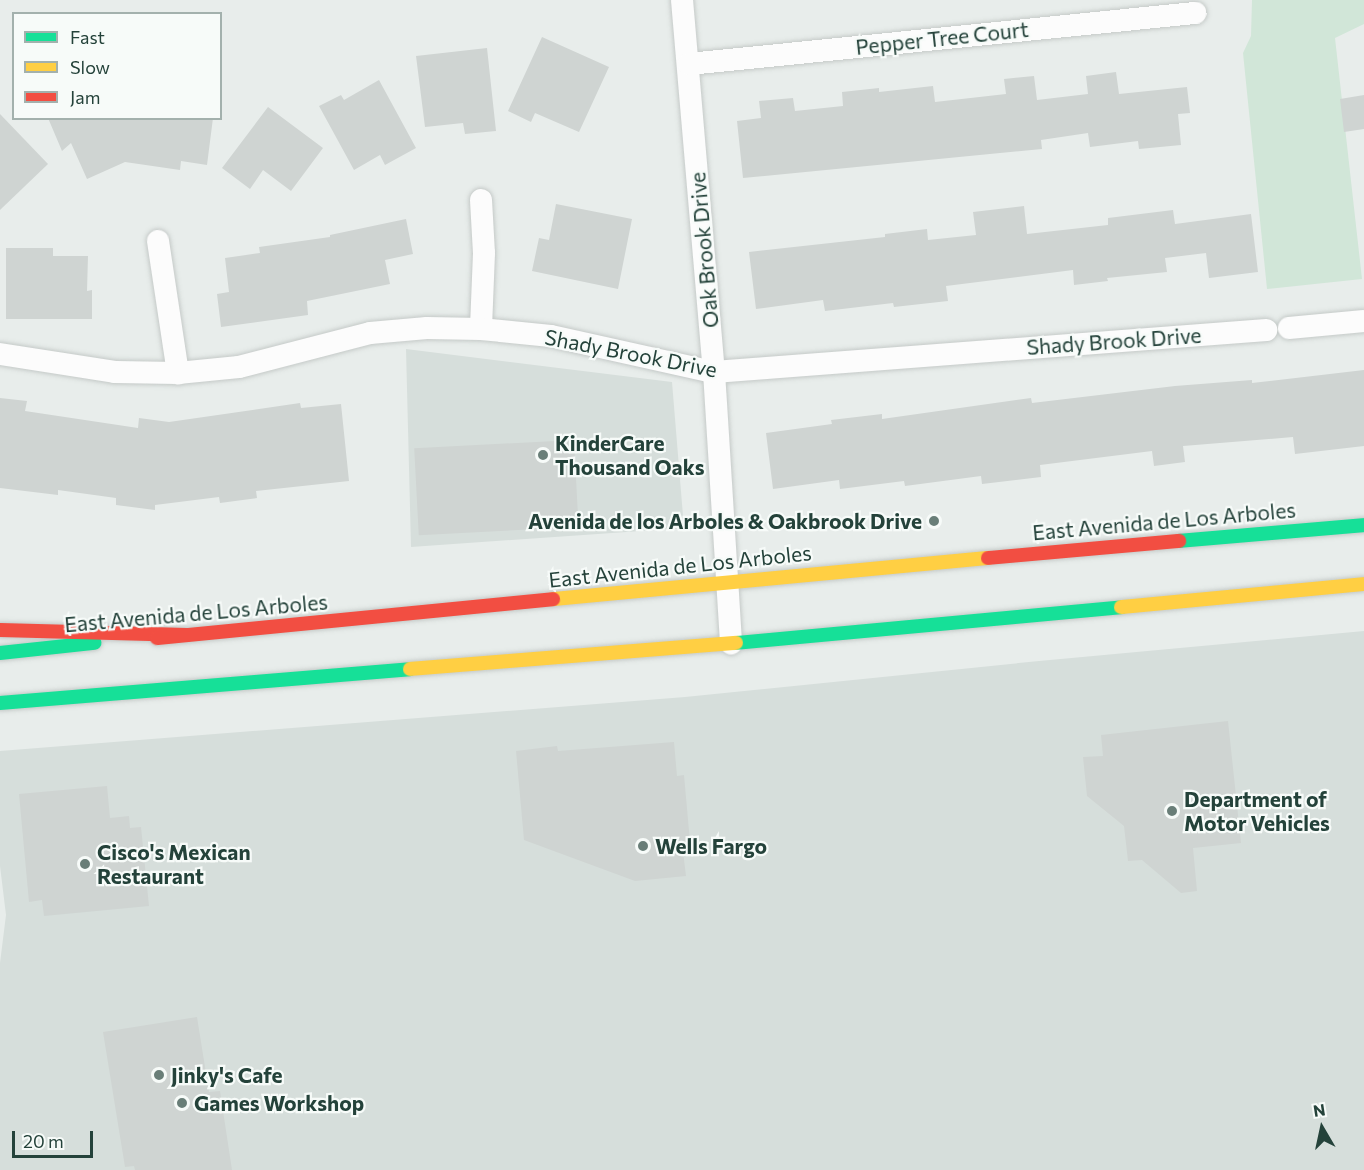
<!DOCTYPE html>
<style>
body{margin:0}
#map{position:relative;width:1364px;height:1170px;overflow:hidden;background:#e8edeb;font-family:Commissioner,sans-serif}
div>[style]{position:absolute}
.built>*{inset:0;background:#d6dedb}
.green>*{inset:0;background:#d1e6d8}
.building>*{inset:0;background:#cfd4d2;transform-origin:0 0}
.roads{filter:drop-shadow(0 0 2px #c5cac8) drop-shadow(0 0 2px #c5cac8)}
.street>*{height:22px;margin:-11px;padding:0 11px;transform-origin:11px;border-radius:11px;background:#fcfcfc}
.fast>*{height:14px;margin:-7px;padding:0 7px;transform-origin:7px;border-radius:7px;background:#16e098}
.slow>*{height:14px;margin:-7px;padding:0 7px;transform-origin:7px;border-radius:7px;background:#ffcf43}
.jam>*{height:14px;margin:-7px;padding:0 7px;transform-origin:7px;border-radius:7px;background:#f24e42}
.dots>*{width:16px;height:16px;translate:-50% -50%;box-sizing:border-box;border:3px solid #f7fbf9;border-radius:50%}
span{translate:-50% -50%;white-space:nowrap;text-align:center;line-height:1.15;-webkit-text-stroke:4.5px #f7fbf9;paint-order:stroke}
.street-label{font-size:21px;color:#24423a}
.poi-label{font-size:21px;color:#24423a;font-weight:700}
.left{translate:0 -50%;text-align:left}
.right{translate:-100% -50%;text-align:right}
.legend{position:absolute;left:12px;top:12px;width:210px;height:108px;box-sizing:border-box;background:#f7fbf9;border:2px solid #a3b1ad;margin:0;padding:8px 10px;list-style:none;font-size:18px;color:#24423a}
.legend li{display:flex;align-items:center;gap:12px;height:30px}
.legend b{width:30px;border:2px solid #a3b1ad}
.north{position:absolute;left:1292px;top:1098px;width:60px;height:60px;-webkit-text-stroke:4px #f7fbf9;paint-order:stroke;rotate:351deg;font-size:16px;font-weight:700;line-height:24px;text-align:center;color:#24423a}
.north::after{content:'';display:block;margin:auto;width:21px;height:27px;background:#24423a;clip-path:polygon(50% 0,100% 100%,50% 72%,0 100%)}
.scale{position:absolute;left:12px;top:1131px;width:81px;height:27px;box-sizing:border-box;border:3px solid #24423a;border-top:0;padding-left:8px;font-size:18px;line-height:21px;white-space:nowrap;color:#24423a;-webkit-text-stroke:4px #f7fbf9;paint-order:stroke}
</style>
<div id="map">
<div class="built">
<div style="clip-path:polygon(406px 349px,672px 382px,684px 528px,411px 547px)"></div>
<div style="clip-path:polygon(1364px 631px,1364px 1170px,0 1170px,0 963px,6px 915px,0 866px,0 751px,685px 697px,1039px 661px)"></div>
</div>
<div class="green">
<div style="clip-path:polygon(1252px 0,1364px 0,1364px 24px,1335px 38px,1362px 279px,1267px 289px,1243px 53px,1251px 36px)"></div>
</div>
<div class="building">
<div style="clip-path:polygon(542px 37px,609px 67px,579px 132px,535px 113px,531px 122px,508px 111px)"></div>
<div style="clip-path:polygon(487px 48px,496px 131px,465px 134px,463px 123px,425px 127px,416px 56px)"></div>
<div style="clip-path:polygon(1116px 72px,1119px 94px,1187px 87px,1190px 113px,1178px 114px,1181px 145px,1139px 149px,1138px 141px,1090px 147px,1088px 133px,1041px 140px,1042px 149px,743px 178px,737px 121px,761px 118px,759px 101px,793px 98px,795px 111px,843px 106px,842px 92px,879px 88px,879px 92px,933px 86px,935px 102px,1006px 94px,1004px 79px,1034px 76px,1037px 100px,1088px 94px,1086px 76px)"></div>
<div style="clip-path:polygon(379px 80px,416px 148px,385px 165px,380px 155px,354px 170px,319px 106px,341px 95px,344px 100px)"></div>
<div style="clip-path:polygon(1364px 95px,1364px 129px,1344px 132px,1340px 99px)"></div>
<div style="clip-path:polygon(268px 107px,323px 148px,291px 191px,263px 170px,250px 189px,222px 168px)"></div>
<div style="clip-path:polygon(0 114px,48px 164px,0 210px)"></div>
<div style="clip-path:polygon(48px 118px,213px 118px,207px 165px,181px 161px,180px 170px,125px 162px,87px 179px,71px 143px,62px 151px)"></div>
<div style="clip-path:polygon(556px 204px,632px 219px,618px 289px,532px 271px,539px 238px,549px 240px)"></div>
<div style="clip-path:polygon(1024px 206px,1027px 234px,1108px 225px,1108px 218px,1173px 210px,1175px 224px,1251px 214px,1258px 272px,1209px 278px,1206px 253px,1165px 258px,1167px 272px,1107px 278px,1108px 281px,1074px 285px,1073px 270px,946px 286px,948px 301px,894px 307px,893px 303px,825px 311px,823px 300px,756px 309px,749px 252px,885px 237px,885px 234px,927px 229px,928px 240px,976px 235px,973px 212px)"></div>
<div style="clip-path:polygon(406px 219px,413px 254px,385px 260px,390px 284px,307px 301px,308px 315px,221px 327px,217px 294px,229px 292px,225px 258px,260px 253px,259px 247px,330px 237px,330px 235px)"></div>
<div style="clip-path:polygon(6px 248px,53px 248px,53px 256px,88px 256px,87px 291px,92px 290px,92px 319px,6px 319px)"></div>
<div style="clip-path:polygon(1364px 370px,1364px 446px,1295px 454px,1293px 437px,1183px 446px,1185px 462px,1154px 466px,1152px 451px,1040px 465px,1041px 477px,982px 484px,981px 476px,905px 486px,904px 481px,840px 489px,839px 480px,773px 489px,766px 433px,832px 424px,831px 420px,882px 414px,882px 419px,1031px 398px,1032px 403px,1175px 386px,1252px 380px,1252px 383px)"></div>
<div style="clip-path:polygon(0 398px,27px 401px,25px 411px,138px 428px,139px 418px,169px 422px,300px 403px,301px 408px,341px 404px,349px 481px,256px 491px,257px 498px,220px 503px,219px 497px,155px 505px,155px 510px,116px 505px,116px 498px,58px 490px,58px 495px,0 488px)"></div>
<div style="left:574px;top:440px;width:87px;height:160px;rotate:87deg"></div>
<div style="clip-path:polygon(1228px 721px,1241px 843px,1193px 848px,1197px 891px,1181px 893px,1142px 860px,1128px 861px,1124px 826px,1087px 796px,1083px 757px,1103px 756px,1101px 735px)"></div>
<div style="clip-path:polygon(674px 742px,677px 776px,684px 775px,690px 842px,682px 843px,686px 876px,635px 881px,524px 840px,516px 751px,557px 746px,558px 751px)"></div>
<div style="clip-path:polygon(107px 786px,110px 818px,129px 816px,130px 828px,141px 827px,149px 906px,44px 916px,42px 900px,29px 902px,19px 794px)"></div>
<div style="clip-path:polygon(197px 1017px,209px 1092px,220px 1091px,232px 1170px,135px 1170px,134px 1166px,125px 1167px,103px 1032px)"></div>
</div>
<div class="roads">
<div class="street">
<div style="left:682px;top:0;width:373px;rotate:85.1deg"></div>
<div style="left:714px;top:372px;width:272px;rotate:86.4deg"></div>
<div style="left:689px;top:64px;width:509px;rotate:-5.76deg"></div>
<div style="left:481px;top:200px;width:53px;rotate:86.8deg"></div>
<div style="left:484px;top:253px;width:76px;rotate:92.3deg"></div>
<div style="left:158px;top:241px;width:134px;rotate:81.4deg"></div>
<div style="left:1289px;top:328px;width:75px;rotate:-5.3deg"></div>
<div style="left:0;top:354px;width:116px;rotate:8.9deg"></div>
<div style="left:115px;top:372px;width:63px;rotate:0.9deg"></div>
<div style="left:178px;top:373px;width:61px;rotate:-5.6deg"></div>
<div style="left:239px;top:367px;width:135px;rotate:-14.5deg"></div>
<div style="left:370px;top:333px;width:57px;rotate:-5deg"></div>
<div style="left:427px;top:328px;width:54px;rotate:1.1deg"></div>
<div style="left:481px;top:329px;width:70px;rotate:5.7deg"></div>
<div style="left:551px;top:336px;width:167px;rotate:12.5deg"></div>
<div style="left:714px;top:372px;width:554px;rotate:-4.35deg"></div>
</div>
<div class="fast">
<div style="left:1179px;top:541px;width:186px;rotate:-4.9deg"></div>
<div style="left:736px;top:643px;width:387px;rotate:-5.3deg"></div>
<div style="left:0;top:653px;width:95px;rotate:-6.1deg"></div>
<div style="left:0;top:703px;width:411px;rotate:-4.7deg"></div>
</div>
<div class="slow">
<div style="left:553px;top:599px;width:437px;rotate:-5.4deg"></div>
<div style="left:1121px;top:607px;width:244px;rotate:-5.4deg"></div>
<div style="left:410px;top:669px;width:327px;rotate:-4.6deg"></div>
</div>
<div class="jam">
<div style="left:988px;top:558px;width:192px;rotate:-5.1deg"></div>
<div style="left:0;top:630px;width:187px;rotate:1.5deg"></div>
<div style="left:157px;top:638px;width:398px;rotate:-5.6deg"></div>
</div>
</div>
<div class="dots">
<div style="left:543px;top:455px;background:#697e78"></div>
<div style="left:934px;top:521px;background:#697e78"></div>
<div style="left:1172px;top:811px;background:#697e78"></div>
<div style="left:643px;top:846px;background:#697e78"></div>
<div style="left:85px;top:864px;background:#697e78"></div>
<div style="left:159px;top:1075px;background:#697e78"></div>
<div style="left:182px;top:1103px;background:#697e78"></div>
</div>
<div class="street-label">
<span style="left:942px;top:38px;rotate:-6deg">Pepper Tree Court</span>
<span style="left:704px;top:250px;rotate:-95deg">Oak Brook Drive</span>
<span style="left:1114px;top:341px;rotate:-4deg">Shady Brook Drive</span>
<span style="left:631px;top:353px;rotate:11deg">Shady Brook Drive</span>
<span style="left:1164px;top:521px;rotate:-5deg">East Avenida de Los Arboles</span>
<span style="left:680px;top:566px;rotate:-6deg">East Avenida de Los Arboles</span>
<span style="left:196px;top:613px;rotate:-5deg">East Avenida de Los Arboles</span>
</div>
<div class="poi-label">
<span class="left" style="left:555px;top:455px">KinderCare<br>Thousand Oaks</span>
<span class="right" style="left:922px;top:521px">Avenida de los Arboles &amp; Oakbrook Drive</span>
<span class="left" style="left:1184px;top:811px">Department of<br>Motor Vehicles</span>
<span class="left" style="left:655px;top:846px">Wells Fargo</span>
<span class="left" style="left:97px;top:864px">Cisco's Mexican<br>Restaurant</span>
<span class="left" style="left:171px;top:1075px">Jinky's Cafe</span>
<span class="left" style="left:194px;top:1103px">Games Workshop</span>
</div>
<ul class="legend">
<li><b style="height:8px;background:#16e098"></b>Fast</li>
<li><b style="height:8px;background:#ffcf43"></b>Slow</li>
<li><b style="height:8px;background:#f24e42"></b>Jam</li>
</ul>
<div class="north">N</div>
<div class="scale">20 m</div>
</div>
